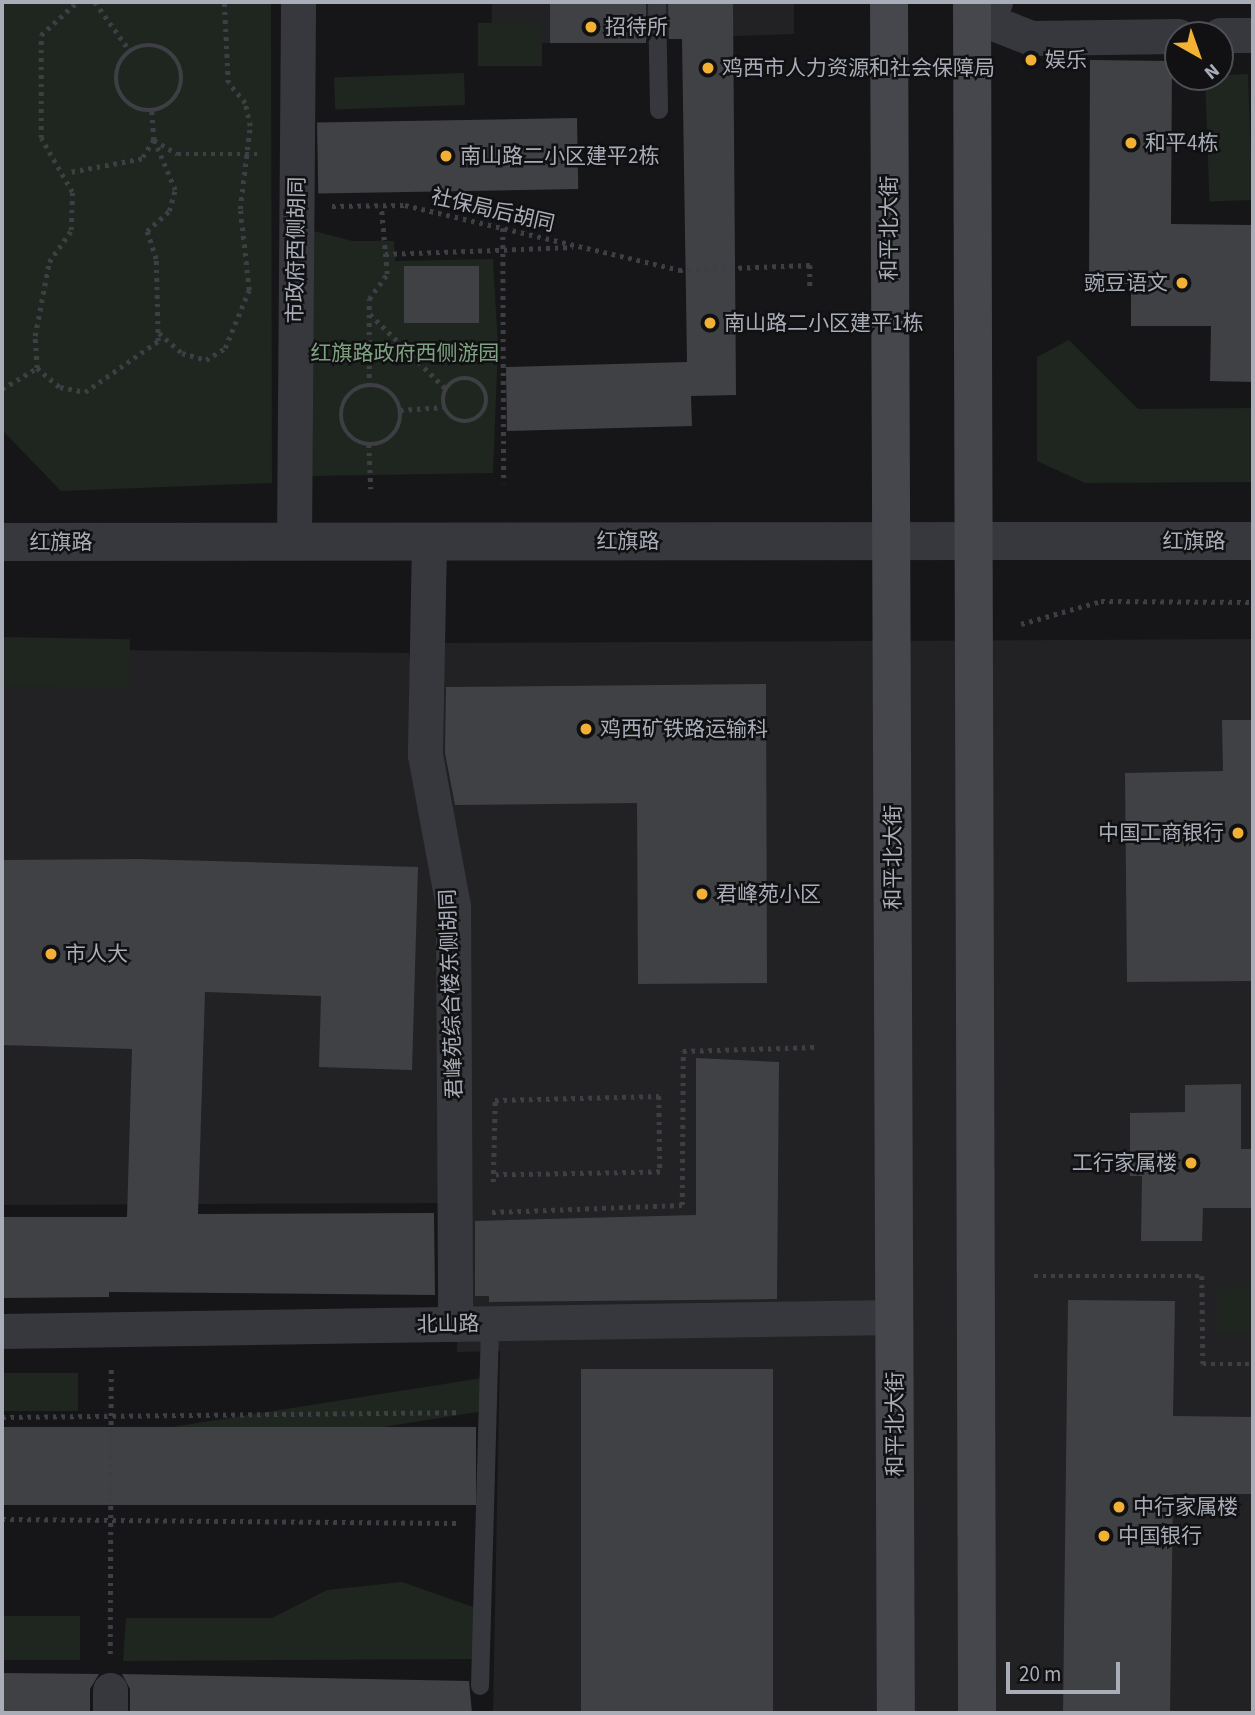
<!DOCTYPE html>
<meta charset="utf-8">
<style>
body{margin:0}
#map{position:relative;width:1255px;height:1715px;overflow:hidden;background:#161618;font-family:"Source Sans 3","Noto Sans SC",sans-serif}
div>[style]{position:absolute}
.built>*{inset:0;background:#222225}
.green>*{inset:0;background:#1e261f;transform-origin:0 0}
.building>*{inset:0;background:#404145;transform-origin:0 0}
.path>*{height:4.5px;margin-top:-2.25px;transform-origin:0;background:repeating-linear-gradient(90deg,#3d3f44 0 3.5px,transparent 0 8.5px)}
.path>.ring{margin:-2.25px;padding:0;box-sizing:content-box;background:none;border:4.5px solid #3d3f44;border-radius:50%}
.service>*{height:18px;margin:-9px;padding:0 9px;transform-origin:9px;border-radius:9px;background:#37383d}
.minor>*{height:35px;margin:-17.5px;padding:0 17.5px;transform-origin:17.5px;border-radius:17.5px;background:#37383d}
.tertiary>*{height:38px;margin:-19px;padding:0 19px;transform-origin:19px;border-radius:19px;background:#37383d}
.secondary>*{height:38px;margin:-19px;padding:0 19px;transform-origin:19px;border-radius:19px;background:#45474d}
.dots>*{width:19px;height:19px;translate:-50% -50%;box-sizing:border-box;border:4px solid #111113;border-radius:50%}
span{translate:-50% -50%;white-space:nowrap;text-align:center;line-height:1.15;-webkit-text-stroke:5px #111113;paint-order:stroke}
.poi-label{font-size:21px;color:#a8adb8}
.left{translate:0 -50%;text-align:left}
.right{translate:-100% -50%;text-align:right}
.street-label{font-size:21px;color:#a8adb8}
.park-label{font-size:21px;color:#7fa381}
.frame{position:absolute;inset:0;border:4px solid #a8adb8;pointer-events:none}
.north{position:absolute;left:1164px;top:21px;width:70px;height:70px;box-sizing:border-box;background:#111113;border:2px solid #4d4f55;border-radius:50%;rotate:140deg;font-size:19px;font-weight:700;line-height:28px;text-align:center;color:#a8adb8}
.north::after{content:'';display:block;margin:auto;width:24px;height:32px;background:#f2b134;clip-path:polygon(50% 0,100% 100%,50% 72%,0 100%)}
.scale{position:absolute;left:1006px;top:1662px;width:114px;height:32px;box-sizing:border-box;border:4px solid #a8adb8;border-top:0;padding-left:9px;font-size:21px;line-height:24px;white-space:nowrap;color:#a8adb8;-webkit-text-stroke:5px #111113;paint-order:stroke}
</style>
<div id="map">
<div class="built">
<div style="clip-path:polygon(492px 2px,794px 2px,794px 34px,491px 45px)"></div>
<div style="clip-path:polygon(1253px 639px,1253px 1713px,493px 1713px,500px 1351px,457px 1352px,462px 909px,435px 762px,439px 643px)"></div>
<div style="clip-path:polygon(2px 649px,409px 653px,438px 886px,445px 1203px,2px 1205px)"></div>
</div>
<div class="green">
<div style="clip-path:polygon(2px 2px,271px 2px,272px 483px,61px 491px,2px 430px)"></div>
<div style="left:478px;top:23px;width:64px;height:43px"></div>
<div style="left:464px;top:73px;width:32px;height:130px;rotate:88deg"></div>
<div style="left:1248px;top:74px;width:126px;height:43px;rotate:88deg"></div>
<div style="clip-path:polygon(314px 231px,352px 241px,394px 241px,395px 261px,493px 259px,498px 346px,493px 473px,312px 476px)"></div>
<div style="clip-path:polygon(1069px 340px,1138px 409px,1253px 408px,1253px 482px,1085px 483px,1037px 461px,1037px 357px)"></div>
<div style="left:2px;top:637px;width:128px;height:49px;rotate:1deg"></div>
<div style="left:1217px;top:1288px;width:36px;height:45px"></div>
<div style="left:2px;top:1373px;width:76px;height:38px"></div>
<div style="left:482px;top:1378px;width:33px;height:349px;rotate:81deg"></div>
<div style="clip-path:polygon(402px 1582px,476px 1608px,476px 1659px,123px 1661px,126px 1618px,272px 1618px,327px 1590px)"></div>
<div style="left:2px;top:1616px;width:78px;height:44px"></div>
</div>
<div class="building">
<div style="left:550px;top:2px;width:96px;height:41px"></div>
<div style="clip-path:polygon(668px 2px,733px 2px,736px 395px,691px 396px,692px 426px,507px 431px,506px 367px,687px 362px,682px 39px,669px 39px)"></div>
<div style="clip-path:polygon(1090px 60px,1172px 61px,1171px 224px,1253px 225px,1253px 382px,1210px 381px,1211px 326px,1131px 326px,1131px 284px,1089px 284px)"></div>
<div style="left:577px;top:118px;width:71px;height:260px;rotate:89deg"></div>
<div style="left:404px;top:266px;width:75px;height:57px"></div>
<div style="clip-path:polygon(766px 684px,767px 983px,638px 984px,637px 803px,455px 805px,445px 753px,446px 687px)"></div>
<div style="clip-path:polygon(1222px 720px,1253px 720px,1253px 981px,1127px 982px,1125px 773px,1223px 771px)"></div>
<div style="clip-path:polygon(138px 859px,418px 867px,412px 1070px,319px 1067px,321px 996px,205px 992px,198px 1214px,434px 1213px,435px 1295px,109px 1292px,109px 1297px,2px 1298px,2px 1217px,127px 1217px,132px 1049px,2px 1045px,2px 860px)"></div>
<div style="clip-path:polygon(696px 1058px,779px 1062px,777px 1299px,489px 1302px,489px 1296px,475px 1296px,475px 1221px,696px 1215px)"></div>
<div style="clip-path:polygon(1241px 1084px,1241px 1149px,1253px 1149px,1253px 1208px,1203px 1208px,1202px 1241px,1141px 1241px,1142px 1176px,1130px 1176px,1130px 1113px,1185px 1112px,1185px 1085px)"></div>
<div style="clip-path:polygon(1068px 1300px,1175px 1301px,1173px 1416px,1253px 1417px,1253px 1494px,1173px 1494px,1170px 1713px,1063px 1713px)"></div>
<div style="left:773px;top:1369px;width:344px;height:192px;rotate:90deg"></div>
<div style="left:2px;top:1427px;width:474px;height:78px"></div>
<div style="clip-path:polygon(2px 1673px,99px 1674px,90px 1689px,90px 1713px,2px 1713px)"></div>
<div style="clip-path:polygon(122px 1674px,469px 1681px,472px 1713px,130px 1713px,130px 1689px)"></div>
</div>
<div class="path">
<div style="left:95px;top:2px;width:60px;rotate:54.5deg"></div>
<div class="ring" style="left:116px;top:45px;width:61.5px;height:61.5px"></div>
<div style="left:152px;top:111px;width:29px;rotate:86deg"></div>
<div style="left:154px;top:140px;width:27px;rotate:31deg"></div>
<div style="left:177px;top:154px;width:84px"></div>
<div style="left:332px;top:206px;width:73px;rotate:-0.8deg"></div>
<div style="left:405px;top:205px;width:282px;rotate:13.3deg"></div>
<div style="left:679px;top:270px;width:131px;rotate:-2.2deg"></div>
<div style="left:810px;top:265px;width:23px;rotate:90deg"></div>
<div style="left:503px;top:228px;width:255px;rotate:89.8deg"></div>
<div style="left:385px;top:254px;width:188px;rotate:-2.1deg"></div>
<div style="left:370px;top:314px;width:107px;rotate:44.6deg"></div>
<div style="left:159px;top:333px;width:30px;rotate:41deg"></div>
<div style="left:182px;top:353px;width:25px;rotate:16deg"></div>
<div style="left:206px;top:360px;width:22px;rotate:-32deg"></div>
<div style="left:225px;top:348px;width:63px;rotate:-67.5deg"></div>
<div style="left:249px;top:290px;width:81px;rotate:-96.3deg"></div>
<div style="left:240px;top:209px;width:84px;rotate:-83.1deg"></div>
<div style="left:250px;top:126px;width:24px;rotate:-102deg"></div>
<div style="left:245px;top:103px;width:26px;rotate:-130deg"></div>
<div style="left:228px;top:83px;width:81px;rotate:-92.8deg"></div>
<div style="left:37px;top:368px;width:32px;rotate:-94deg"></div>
<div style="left:35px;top:336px;width:75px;rotate:-79.3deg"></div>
<div style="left:49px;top:262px;width:39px;rotate:-55deg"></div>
<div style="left:71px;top:230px;width:38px;rotate:-88deg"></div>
<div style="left:72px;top:192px;width:62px;rotate:-119.9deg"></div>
<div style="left:41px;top:138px;width:103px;rotate:-90deg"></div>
<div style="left:41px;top:35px;width:49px;rotate:-42.5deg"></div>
<div class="ring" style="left:443px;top:378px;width:39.5px;height:39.5px"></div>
<div class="ring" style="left:341px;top:385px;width:55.5px;height:55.5px"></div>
<div style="left:369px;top:386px;width:87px;rotate:-90deg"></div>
<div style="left:369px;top:299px;width:31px;rotate:-54deg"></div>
<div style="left:387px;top:274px;width:68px;rotate:-95deg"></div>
<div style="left:2px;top:389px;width:41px;rotate:-31deg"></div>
<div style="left:37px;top:368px;width:30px;rotate:40deg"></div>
<div style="left:60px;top:387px;width:25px;rotate:11deg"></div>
<div style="left:85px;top:392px;width:89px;rotate:-34.9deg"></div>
<div style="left:158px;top:341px;width:82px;rotate:-91.4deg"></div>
<div style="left:156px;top:259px;width:29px;rotate:-108deg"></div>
<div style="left:147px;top:231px;width:30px;rotate:-42deg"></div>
<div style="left:169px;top:211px;width:22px;rotate:-74deg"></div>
<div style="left:175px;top:190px;width:54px;rotate:-112.8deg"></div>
<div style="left:154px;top:140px;width:22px;rotate:122deg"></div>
<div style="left:142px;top:159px;width:76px;rotate:169.4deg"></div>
<div style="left:400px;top:410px;width:45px;rotate:-3.8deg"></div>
<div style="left:369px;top:444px;width:45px;rotate:87.5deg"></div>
<div style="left:1021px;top:624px;width:83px;rotate:-16deg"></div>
<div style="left:1101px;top:601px;width:152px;rotate:0.4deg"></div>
<div style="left:493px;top:1182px;width:82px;rotate:-88.6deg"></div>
<div style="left:495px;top:1100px;width:164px;rotate:-1.4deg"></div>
<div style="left:659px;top:1096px;width:76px;rotate:89.2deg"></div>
<div style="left:660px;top:1172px;width:164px;rotate:179deg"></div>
<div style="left:492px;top:1212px;width:190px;rotate:-2.1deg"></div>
<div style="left:682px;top:1205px;width:154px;rotate:-89.6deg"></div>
<div style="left:683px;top:1051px;width:132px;rotate:-1.7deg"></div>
<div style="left:1034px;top:1276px;width:168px"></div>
<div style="left:1202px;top:1276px;width:88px;rotate:89.3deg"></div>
<div style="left:1203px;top:1364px;width:50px"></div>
<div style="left:2px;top:1417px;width:457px;rotate:-0.6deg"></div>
<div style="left:2px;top:1519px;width:454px;rotate:0.5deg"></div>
<div style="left:110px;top:1654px;width:289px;rotate:-89.8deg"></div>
</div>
<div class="service">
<div style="left:657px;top:2px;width:108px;rotate:88.9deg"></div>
<div style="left:480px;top:1686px;width:363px;rotate:-88.4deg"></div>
</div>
<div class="minor">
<div style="left:995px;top:2px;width:26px;rotate:149deg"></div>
<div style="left:973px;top:15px;width:62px;rotate:21.6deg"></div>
<div style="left:1031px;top:38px;width:147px;rotate:-0.8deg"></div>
<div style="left:1220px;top:35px;width:33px"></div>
<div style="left:294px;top:541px;width:539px;rotate:-89.57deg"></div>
<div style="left:429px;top:541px;width:214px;rotate:91.1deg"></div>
<div style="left:425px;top:755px;width:154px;rotate:79.5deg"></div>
<div style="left:453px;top:906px;width:418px;rotate:89.7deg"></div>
<div style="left:2px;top:1331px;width:893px;rotate:-0.9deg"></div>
<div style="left:110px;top:1713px;width:23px;rotate:-90deg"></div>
</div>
<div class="tertiary">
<div style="left:2px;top:542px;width:1251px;rotate:-0.05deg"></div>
</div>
<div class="secondary">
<div style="left:889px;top:2px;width:1711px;rotate:89.77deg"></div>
<div style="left:972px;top:2px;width:1711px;rotate:89.83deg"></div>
</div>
<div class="dots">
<div style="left:591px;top:27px;background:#f2b134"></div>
<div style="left:1031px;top:60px;background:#f2b134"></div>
<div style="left:708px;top:68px;background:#f2b134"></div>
<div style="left:1131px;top:143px;background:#f2b134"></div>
<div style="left:446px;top:156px;background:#f2b134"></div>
<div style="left:1182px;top:283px;background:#f2b134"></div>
<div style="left:710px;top:323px;background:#f2b134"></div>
<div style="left:586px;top:729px;background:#f2b134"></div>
<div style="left:1238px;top:833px;background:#f2b134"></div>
<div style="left:702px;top:894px;background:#f2b134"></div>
<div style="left:51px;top:954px;background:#f2b134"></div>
<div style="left:1191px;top:1163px;background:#f2b134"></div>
<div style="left:1119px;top:1507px;background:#f2b134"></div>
<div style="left:1104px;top:1536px;background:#f2b134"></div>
</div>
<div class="poi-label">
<span class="left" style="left:605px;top:27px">招待所</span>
<span class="left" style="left:1045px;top:60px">娱乐</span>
<span class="left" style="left:722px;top:68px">鸡西市人力资源和社会保障局</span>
<span class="left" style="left:1145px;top:143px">和平4栋</span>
<span class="left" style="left:460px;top:156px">南山路二小区建平2栋</span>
<span class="right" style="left:1168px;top:283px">豌豆语文</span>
<span class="left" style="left:724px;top:323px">南山路二小区建平1栋</span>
<span class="left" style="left:600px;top:729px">鸡西矿铁路运输科</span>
<span class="right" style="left:1224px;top:833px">中国工商银行</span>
<span class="left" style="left:716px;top:894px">君峰苑小区</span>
<span class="left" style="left:65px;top:954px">市人大</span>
<span class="right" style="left:1177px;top:1163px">工行家属楼</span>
<span class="left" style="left:1133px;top:1507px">中行家属楼</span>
<span class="left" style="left:1118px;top:1536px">中国银行</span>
</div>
<div class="street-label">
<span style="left:493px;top:210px;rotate:13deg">社保局后胡同</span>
<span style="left:889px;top:228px;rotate:-90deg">和平北大街</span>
<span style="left:296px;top:250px;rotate:-89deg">市政府西侧胡同</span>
<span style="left:628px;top:541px">红旗路</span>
<span style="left:1194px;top:541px">红旗路</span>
<span style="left:61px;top:542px">红旗路</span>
<span style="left:893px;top:857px;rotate:-90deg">和平北大街</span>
<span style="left:451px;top:994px;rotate:-92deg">君峰苑综合楼东侧胡同</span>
<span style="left:448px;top:1324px;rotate:-1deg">北山路</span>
<span style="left:895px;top:1424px;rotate:-90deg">和平北大街</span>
</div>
<div class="park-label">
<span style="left:405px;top:353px">红旗路政府西侧游园</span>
</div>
<div class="frame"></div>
<div class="north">N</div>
<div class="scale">20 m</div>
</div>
